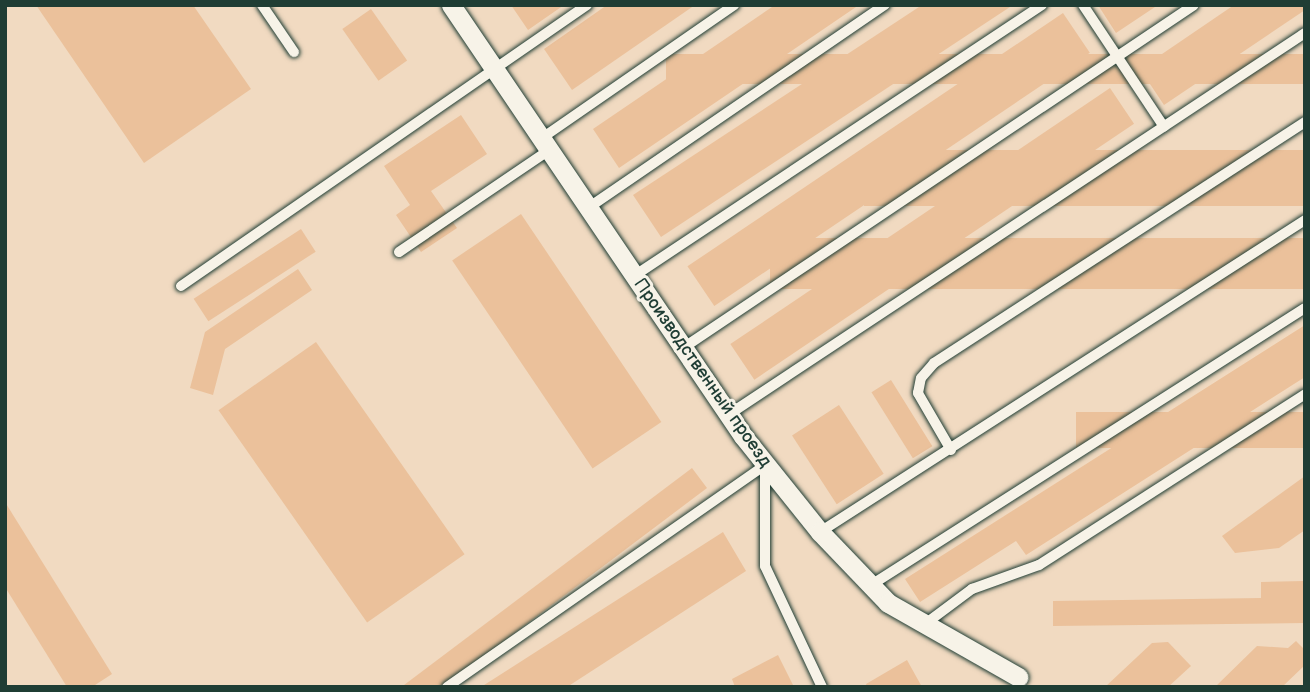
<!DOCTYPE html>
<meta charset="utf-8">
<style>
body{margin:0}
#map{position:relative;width:1310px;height:692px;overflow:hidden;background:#f3e4d1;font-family:"Balsamiq Sans",sans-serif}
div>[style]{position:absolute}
.built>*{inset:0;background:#f1dac1;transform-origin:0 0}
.building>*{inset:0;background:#ebc19b;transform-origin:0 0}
.roads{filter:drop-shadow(0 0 2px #1f3d34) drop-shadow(0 0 2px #1f3d34)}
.lane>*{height:10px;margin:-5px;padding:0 5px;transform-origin:5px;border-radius:5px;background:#f7f3e8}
.street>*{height:19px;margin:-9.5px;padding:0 9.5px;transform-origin:9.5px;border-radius:9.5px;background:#f7f3e8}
span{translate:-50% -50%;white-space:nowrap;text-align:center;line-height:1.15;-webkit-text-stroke:6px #f7f3e8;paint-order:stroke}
.street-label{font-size:18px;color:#1f3d34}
.frame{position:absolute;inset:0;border:7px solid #1f3d34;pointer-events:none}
</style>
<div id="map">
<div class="built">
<div style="left:5px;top:5px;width:1300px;height:682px"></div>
</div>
<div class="building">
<div style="clip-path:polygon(36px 5px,193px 5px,251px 89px,144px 163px)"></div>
<div style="clip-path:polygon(511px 5px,564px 5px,528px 30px)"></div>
<div style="clip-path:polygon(607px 5px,695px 5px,572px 90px,544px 49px)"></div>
<div style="clip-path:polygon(775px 5px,859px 5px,619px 168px,593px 129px)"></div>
<div style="clip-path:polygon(922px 5px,1013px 5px,661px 237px,633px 195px)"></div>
<div style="clip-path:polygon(1098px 5px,1158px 5px,1116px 33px)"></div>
<div style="clip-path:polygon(1234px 5px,1305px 5px,1305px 10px,1164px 105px,1140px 69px)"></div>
<div style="left:371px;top:9px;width:63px;height:35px;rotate:55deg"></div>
<div style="left:1063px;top:13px;width:48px;height:453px;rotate:56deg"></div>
<div style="left:1305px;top:54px;width:30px;height:639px;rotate:90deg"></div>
<div style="left:1110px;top:88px;width:43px;height:458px;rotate:56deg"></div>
<div style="clip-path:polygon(461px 115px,487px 154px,431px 191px,457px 228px,421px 252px,396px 215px,410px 205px,384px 166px)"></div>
<div style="left:1305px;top:150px;width:56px;height:441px;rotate:90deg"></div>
<div style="left:521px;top:214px;width:251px;height:83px;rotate:56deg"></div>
<div style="left:301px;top:229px;width:27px;height:128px;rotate:57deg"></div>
<div style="left:1305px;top:238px;width:51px;height:535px;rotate:90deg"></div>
<div style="clip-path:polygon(298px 269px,312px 290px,225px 349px,213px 395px,190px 388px,205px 332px)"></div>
<div style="clip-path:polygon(1305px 325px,1305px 377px,1026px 555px,1016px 541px,920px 602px,905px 579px)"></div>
<div style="left:316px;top:342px;width:259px;height:119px;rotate:55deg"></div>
<div style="left:891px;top:380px;width:78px;height:23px;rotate:58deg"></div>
<div style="left:839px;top:405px;width:82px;height:56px;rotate:57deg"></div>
<div style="left:1305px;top:412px;width:36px;height:229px;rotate:90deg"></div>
<div style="left:692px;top:468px;width:25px;height:374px;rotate:53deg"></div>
<div style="clip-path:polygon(1305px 476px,1305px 530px,1279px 548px,1235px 553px,1222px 536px)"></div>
<div style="clip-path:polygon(5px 502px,112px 674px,92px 687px,67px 687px,5px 587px)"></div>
<div style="clip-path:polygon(723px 532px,746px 571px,567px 687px,481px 687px)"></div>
<div style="clip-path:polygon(1304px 581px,1305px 623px,1053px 626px,1053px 601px,1261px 598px,1261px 582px)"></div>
<div style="clip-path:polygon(1296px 641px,1305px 650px,1305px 665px,1282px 687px,1215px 687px,1257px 646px,1288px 648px)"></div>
<div style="clip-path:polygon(1168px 642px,1191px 666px,1168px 687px,1105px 687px,1152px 643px)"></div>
<div style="clip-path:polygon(778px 655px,794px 687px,735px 687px,732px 679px)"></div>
<div style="clip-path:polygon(907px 660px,922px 687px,867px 687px,866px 684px)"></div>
</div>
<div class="roads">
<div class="lane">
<div style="left:262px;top:5px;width:57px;rotate:55.8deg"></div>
<div style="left:1083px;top:5px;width:146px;rotate:56.4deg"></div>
<div style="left:542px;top:138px;width:234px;rotate:-34.7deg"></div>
<div style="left:588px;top:208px;width:360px;rotate:-34.4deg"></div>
<div style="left:399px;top:252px;width:181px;rotate:-34.2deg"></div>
<div style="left:634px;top:276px;width:490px;rotate:-33.6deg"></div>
<div style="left:181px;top:286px;width:494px;rotate:-34.7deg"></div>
<div style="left:683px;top:348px;width:615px;rotate:-33.87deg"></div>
<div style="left:728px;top:415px;width:692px;rotate:-33.51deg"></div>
<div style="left:951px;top:450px;width:66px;rotate:-120.1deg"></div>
<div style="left:918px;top:393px;width:15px;rotate:-79deg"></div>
<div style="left:921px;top:378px;width:20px;rotate:-49deg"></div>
<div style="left:934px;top:363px;width:442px;rotate:-33deg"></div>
<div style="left:765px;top:466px;width:100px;rotate:90deg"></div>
<div style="left:765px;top:566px;width:134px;rotate:64.8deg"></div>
<div style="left:820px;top:532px;width:577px;rotate:-32.75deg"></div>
<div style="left:868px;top:587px;width:518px;rotate:-32.56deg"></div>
<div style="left:925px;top:624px;width:59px;rotate:-36.7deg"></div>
<div style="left:972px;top:589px;width:71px;rotate:-19.7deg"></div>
<div style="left:1039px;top:565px;width:316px;rotate:-32.7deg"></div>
<div style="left:447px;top:687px;width:388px;rotate:-34.9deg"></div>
</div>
<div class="street">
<div style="left:451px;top:5px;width:521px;rotate:55.88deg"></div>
<div style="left:743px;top:436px;width:123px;rotate:51.3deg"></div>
<div style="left:820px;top:532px;width:98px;rotate:46.2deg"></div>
<div style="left:888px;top:603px;width:150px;rotate:29.6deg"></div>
</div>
</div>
<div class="street-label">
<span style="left:702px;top:373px;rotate:55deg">Производственный проезд</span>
</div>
<div class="frame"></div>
</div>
